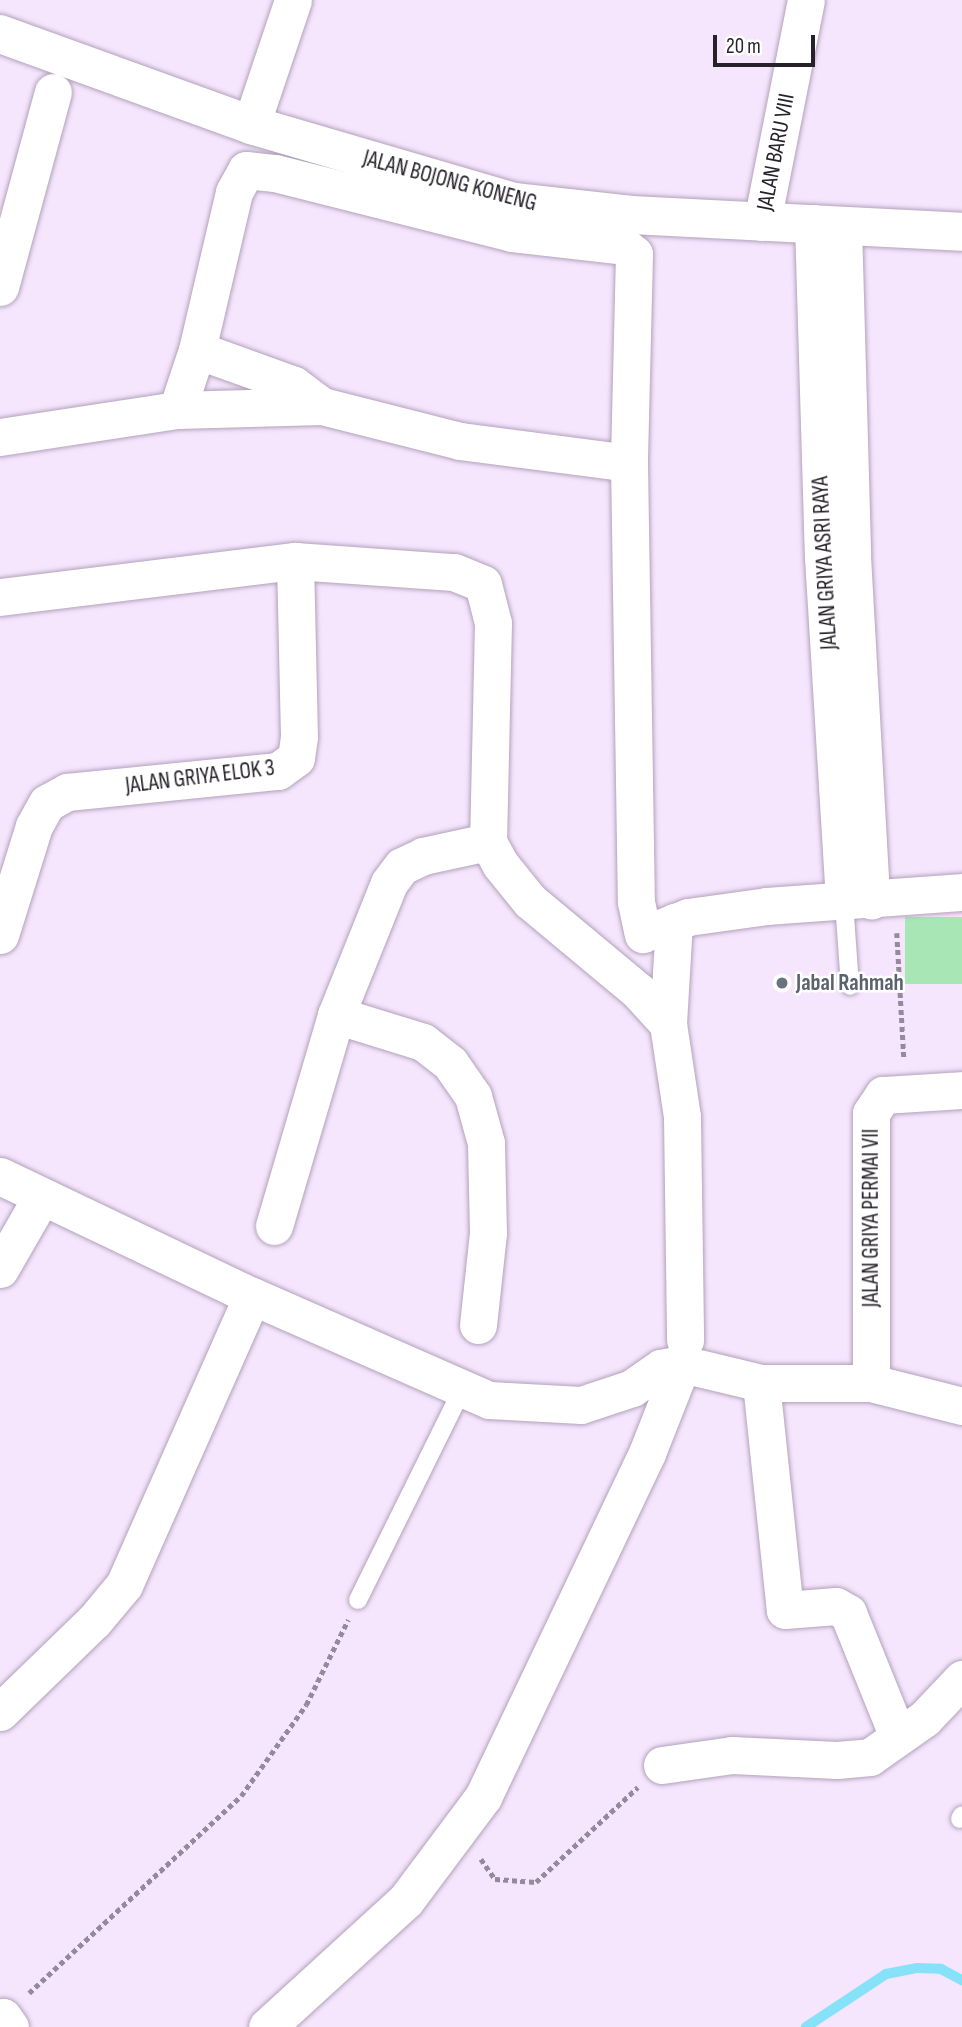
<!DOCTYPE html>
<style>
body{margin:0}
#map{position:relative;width:962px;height:2027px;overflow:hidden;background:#f5e5fd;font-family:"Sofia Sans Condensed",sans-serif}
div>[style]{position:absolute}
.green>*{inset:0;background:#a9e6b5;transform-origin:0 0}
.stream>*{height:10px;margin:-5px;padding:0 5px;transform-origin:5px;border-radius:5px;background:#86e2f9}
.path>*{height:4.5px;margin-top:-2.25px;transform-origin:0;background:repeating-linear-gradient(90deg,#958a9b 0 5px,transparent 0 8.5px)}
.roads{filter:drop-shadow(0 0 2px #b2a2ba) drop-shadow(0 0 2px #b2a2ba)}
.lane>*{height:18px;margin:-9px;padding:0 9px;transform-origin:9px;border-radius:9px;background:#fff}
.street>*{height:37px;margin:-18.5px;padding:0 18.5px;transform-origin:18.5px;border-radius:18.5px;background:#fff}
.secondary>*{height:38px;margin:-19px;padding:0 19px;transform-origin:19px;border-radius:19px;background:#fff}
.dots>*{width:19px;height:19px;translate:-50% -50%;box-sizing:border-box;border:4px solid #fff;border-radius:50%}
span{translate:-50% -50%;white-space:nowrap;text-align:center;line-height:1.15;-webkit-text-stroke:5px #fff;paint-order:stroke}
.street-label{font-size:23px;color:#27212a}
.worship-label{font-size:23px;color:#5b616d;font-weight:700}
.left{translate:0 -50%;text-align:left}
.scale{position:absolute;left:713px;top:35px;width:102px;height:32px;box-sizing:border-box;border:4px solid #27212a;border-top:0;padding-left:9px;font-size:21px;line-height:24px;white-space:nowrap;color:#27212a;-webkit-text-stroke:5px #fff;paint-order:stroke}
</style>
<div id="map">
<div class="green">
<div style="left:962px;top:917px;width:67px;height:57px;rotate:90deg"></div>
</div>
<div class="stream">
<div style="left:806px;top:2027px;width:96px;rotate:-33.5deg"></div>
<div style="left:886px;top:1974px;width:32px;rotate:-11deg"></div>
<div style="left:917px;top:1968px;width:24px;rotate:2deg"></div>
<div style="left:941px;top:1969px;width:24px;rotate:28deg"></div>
</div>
<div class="path">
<div style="left:897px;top:933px;width:127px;rotate:86.8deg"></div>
<div style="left:481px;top:1859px;width:24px;rotate:55deg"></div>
<div style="left:495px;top:1879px;width:41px;rotate:4.2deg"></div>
<div style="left:536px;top:1882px;width:139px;rotate:-43deg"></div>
<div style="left:29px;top:1993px;width:289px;rotate:-42.9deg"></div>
<div style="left:241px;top:1796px;width:112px;rotate:-54.5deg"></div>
<div style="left:306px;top:1705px;width:95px;rotate:-63.7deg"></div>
</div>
<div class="roads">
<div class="lane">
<div style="left:844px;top:902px;width:84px;rotate:85.9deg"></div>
<div style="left:358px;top:1600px;width:234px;rotate:-63.7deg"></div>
<div style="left:960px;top:1819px;width:4px;rotate:-63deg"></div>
</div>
<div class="street">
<div style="left:251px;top:125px;width:132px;rotate:-71.4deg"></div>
<div style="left:762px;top:222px;width:226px;rotate:-78.8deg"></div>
<div style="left:813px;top:223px;width:334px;rotate:88.3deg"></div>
<div style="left:823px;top:557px;width:346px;rotate:86.5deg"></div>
<div style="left:843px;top:226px;width:330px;rotate:88.4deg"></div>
<div style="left:852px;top:556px;width:345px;rotate:86.8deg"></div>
<div style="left:0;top:287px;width:202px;rotate:-74.8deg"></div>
<div style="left:197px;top:350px;width:103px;rotate:19.8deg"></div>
<div style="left:294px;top:385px;width:35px;rotate:37deg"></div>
<div style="left:177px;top:410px;width:63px;rotate:-71.6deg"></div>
<div style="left:197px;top:350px;width:162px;rotate:-76.8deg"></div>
<div style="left:234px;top:192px;width:25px;rotate:-61deg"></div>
<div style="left:246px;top:170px;width:29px;rotate:6deg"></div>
<div style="left:275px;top:173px;width:244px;rotate:14.2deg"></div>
<div style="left:512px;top:233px;width:113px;rotate:6.6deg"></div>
<div style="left:624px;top:246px;width:13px;rotate:39deg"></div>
<div style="left:634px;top:254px;width:209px;rotate:91.4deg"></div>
<div style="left:629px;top:463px;width:439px;rotate:89.1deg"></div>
<div style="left:636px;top:902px;width:33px;rotate:78deg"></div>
<div style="left:0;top:437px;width:179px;rotate:-8.7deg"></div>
<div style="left:177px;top:410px;width:145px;rotate:-1.6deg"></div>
<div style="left:322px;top:406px;width:142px;rotate:14.2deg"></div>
<div style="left:460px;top:441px;width:170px;rotate:7.4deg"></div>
<div style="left:0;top:597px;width:297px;rotate:-7deg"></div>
<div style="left:295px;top:561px;width:159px;rotate:4deg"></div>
<div style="left:454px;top:572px;width:31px;rotate:22deg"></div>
<div style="left:483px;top:584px;width:40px;rotate:75.6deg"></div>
<div style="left:493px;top:623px;width:219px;rotate:91.3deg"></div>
<div style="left:488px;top:842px;width:25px;rotate:61deg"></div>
<div style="left:500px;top:864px;width:48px;rotate:51deg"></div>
<div style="left:530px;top:901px;width:141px;rotate:39.8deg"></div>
<div style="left:638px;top:991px;width:45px;rotate:47.7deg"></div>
<div style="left:674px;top:922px;width:102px;rotate:93.4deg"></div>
<div style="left:668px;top:1024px;width:94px;rotate:81.4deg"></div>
<div style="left:682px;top:1117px;width:223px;rotate:89.2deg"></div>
<div style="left:652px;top:931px;width:39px;rotate:-21deg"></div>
<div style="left:688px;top:917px;width:80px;rotate:-7.9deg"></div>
<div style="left:767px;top:906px;width:196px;rotate:-4.1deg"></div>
<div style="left:0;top:935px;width:114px;rotate:-72.7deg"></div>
<div style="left:34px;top:826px;width:26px;rotate:-61deg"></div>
<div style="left:47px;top:803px;width:23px;rotate:-29deg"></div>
<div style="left:67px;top:792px;width:212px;rotate:-5.7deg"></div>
<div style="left:278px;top:771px;width:22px;rotate:-36deg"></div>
<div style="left:296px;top:758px;width:21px;rotate:-82deg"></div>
<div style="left:299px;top:737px;width:176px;rotate:-91.3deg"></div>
<div style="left:0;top:1176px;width:279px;rotate:25.5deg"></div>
<div style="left:252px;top:1296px;width:259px;rotate:23.7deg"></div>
<div style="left:489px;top:1400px;width:92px;rotate:3.1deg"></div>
<div style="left:581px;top:1405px;width:54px;rotate:-18.4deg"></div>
<div style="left:632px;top:1388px;width:35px;rotate:-35deg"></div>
<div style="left:661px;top:1368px;width:21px;rotate:-11deg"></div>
<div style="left:682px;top:1364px;width:81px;rotate:13.5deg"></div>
<div style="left:761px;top:1383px;width:110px"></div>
<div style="left:871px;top:1383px;width:94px;rotate:14.2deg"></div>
<div style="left:274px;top:1226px;width:220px;rotate:-73.6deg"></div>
<div style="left:0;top:1269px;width:84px;rotate:-60.1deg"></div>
<div style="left:478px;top:1325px;width:93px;rotate:-83.8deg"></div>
<div style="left:488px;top:1233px;width:90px;rotate:-91.3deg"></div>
<div style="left:486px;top:1143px;width:49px;rotate:-105.5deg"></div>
<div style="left:473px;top:1096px;width:40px;rotate:-124.9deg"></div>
<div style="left:450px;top:1063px;width:34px;rotate:-142deg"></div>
<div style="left:423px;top:1042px;width:91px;rotate:-162.8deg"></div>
<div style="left:336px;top:1015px;width:142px;rotate:-68.1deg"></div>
<div style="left:389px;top:883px;width:21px;rotate:-53deg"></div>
<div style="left:402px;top:866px;width:23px;rotate:-25deg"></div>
<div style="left:423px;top:856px;width:66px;rotate:-12.2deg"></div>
<div style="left:761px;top:1383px;width:228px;rotate:84deg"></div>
<div style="left:785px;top:1610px;width:51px;rotate:-4.5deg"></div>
<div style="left:836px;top:1606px;width:14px;rotate:30deg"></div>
<div style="left:848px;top:1613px;width:131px;rotate:68deg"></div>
<div style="left:871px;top:1383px;width:270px;rotate:-90deg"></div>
<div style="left:871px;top:1113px;width:22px;rotate:-56deg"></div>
<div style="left:883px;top:1095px;width:79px;rotate:-3.6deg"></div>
<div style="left:0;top:1712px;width:131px;rotate:-44.1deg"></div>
<div style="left:94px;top:1621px;width:47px;rotate:-50.2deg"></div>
<div style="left:124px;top:1585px;width:316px;rotate:-66.1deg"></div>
<div style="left:662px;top:1765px;width:71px;rotate:-8.1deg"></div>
<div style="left:732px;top:1755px;width:105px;rotate:2.7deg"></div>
<div style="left:837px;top:1760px;width:33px;rotate:-5deg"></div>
<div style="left:870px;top:1757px;width:67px;rotate:-35.3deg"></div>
<div style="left:925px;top:1718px;width:54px;rotate:-46.5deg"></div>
<div style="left:0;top:2020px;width:4px;rotate:-45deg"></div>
<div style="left:3px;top:2017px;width:12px;rotate:55deg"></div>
<div style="left:267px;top:2027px;width:188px;rotate:-42.4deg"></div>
<div style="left:406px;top:1900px;width:129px;rotate:-53.2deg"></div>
<div style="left:483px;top:1797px;width:381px;rotate:-64.5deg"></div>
<div style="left:647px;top:1453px;width:96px;rotate:-68.5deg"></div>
</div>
<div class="secondary">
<div style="left:0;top:34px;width:267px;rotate:19.9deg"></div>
<div style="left:251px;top:125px;width:274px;rotate:16.3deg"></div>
<div style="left:514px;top:202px;width:118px;rotate:6.3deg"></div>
<div style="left:631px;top:215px;width:331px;rotate:2.9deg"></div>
</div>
</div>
<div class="dots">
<div style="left:782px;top:983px;background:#6b7280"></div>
</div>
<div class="street-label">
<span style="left:776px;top:152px;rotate:-79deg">JALAN BARU VIII</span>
<span style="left:450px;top:181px;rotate:15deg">JALAN BOJONG KONENG</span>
<span style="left:825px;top:563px;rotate:-93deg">JALAN GRIYA ASRI RAYA</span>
<span style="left:200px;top:777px;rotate:-7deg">JALAN GRIYA ELOK 3</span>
<span style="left:871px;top:1218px;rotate:-90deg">JALAN GRIYA PERMAI VII</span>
</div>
<div class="worship-label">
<span class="left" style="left:796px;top:983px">Jabal Rahmah</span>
</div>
<div class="scale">20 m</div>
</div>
